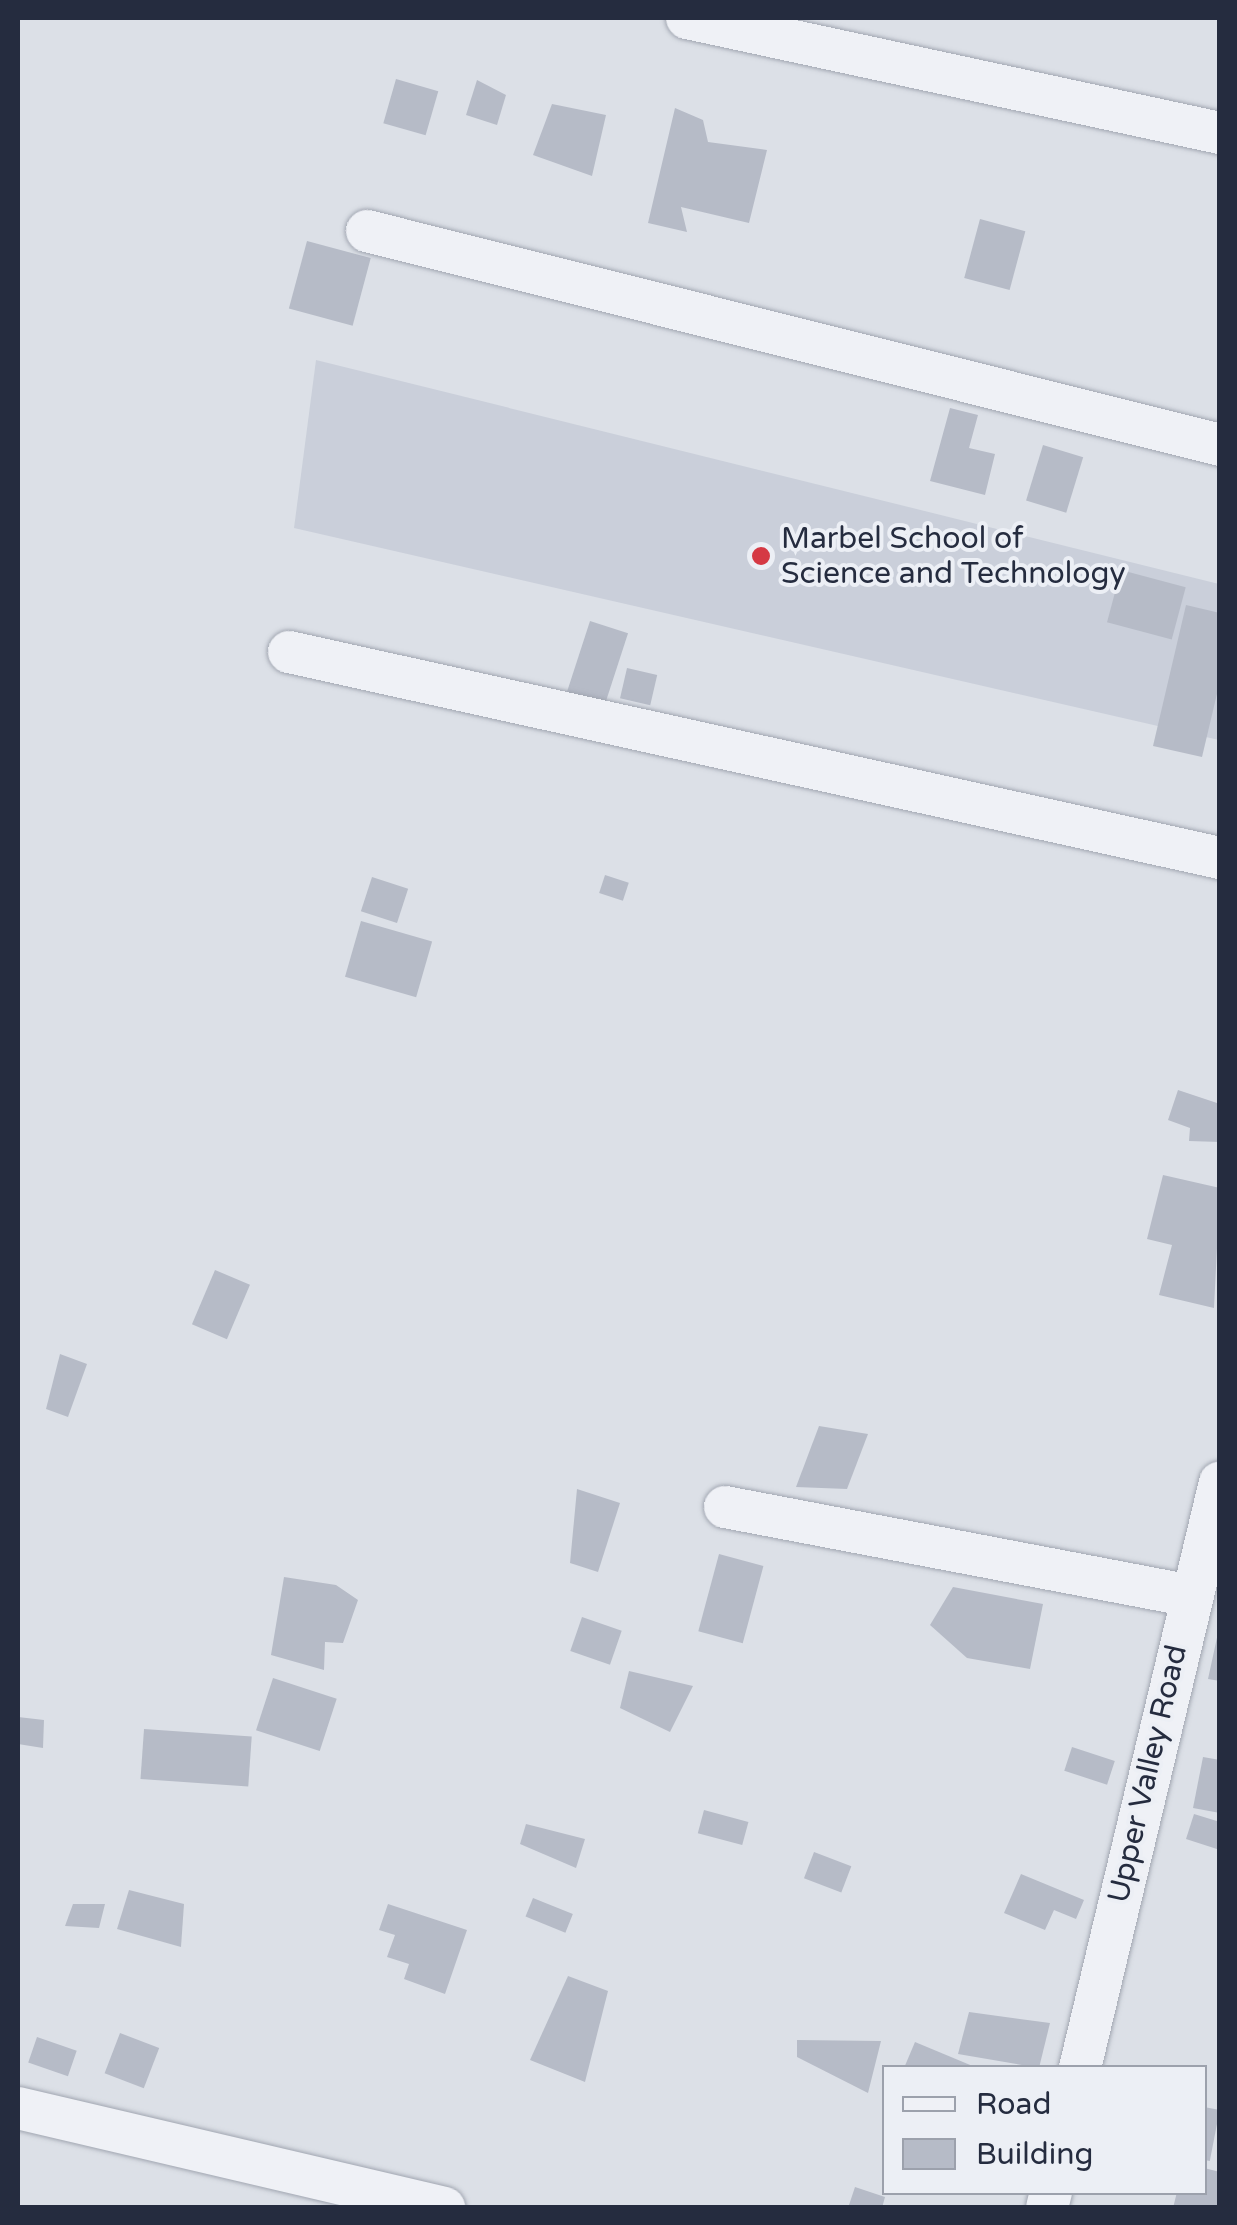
<!DOCTYPE html>
<style>
body{margin:0}
#map{position:relative;width:1237px;height:2225px;overflow:hidden;background:#dce0e7;font-family:"Varela Round",sans-serif}
div>[style]{position:absolute}
.built>*{inset:0;background:#cacfda}
.building>*{inset:0;background:#b6bbc7;transform-origin:0 0}
.roads{filter:drop-shadow(0 0 2px #a1a6b1) drop-shadow(0 0 2px #a1a6b1)}
.minor>*{height:42px;margin:-21px;padding:0 21px;transform-origin:21px;border-radius:21px;background:#eff1f6}
.dots>*{width:28px;height:28px;translate:-50% -50%;box-sizing:border-box;border:5px solid #eceff5;border-radius:50%}
span{translate:-50% -50%;white-space:nowrap;text-align:center;line-height:1.15;-webkit-text-stroke:8px #eceff5;paint-order:stroke}
.poi-label{font-size:30px;color:#252c3f}
.left{translate:0 -50%;text-align:left}
.street-label{font-size:30px;color:#252c3f}
.frame{position:absolute;inset:0;border:20px solid #252c3f;pointer-events:none}
.legend{position:absolute;left:882px;top:2065px;width:325px;height:130px;box-sizing:border-box;background:#eceff5;border:2px solid #9ca1ac;margin:0;padding:12px 18px;list-style:none;font-size:30px;color:#252c3f}
.legend li{display:flex;align-items:center;gap:20px;height:50px}
.legend b{width:50px;border:2px solid #9ca1ac}
</style>
<div id="map">
<div class="built">
<div style="clip-path:polygon(316px 360px,1219px 584px,1219px 740px,294px 528px)"></div>
</div>
<div class="building">
<div style="left:396px;top:79px;width:44px;height:46px;rotate:16deg"></div>
<div style="clip-path:polygon(477px 80px,506px 95px,497px 125px,466px 115px)"></div>
<div style="clip-path:polygon(552px 104px,606px 115px,592px 176px,533px 155px)"></div>
<div style="clip-path:polygon(675px 108px,703px 120px,708px 142px,767px 150px,749px 223px,681px 207px,687px 232px,648px 223px)"></div>
<div style="left:980px;top:219px;width:47px;height:61px;rotate:15deg"></div>
<div style="left:307px;top:241px;width:66px;height:70px;rotate:15deg"></div>
<div style="clip-path:polygon(950px 408px,978px 415px,969px 448px,995px 454px,985px 495px,930px 481px)"></div>
<div style="left:1043px;top:445px;width:42px;height:58px;rotate:17deg"></div>
<div style="left:1121px;top:570px;width:67px;height:54px;rotate:15deg"></div>
<div style="clip-path:polygon(1186px 605px,1220px 613px,1220px 681px,1202px 757px,1153px 746px)"></div>
<div style="left:590px;top:621px;width:40px;height:82px;rotate:18deg"></div>
<div style="left:627px;top:668px;width:31px;height:31px;rotate:13deg"></div>
<div style="left:605px;top:875px;width:25px;height:19px;rotate:18deg"></div>
<div style="left:372px;top:877px;width:38px;height:36px;rotate:18deg"></div>
<div style="left:361px;top:921px;width:74px;height:58px;rotate:16deg"></div>
<div style="clip-path:polygon(1178px 1090px,1220px 1104px,1220px 1142px,1189px 1141px,1190px 1128px,1168px 1120px)"></div>
<div style="clip-path:polygon(1163px 1175px,1220px 1188px,1214px 1308px,1159px 1295px,1172px 1245px,1147px 1239px)"></div>
<div style="left:215px;top:1270px;width:38px;height:59px;rotate:23deg"></div>
<div style="clip-path:polygon(60px 1354px,87px 1364px,68px 1417px,46px 1409px)"></div>
<div style="clip-path:polygon(819px 1426px,868px 1434px,847px 1489px,796px 1487px)"></div>
<div style="clip-path:polygon(577px 1489px,620px 1503px,598px 1572px,570px 1563px)"></div>
<div style="left:719px;top:1554px;width:46px;height:80px;rotate:15deg"></div>
<div style="clip-path:polygon(284px 1577px,336px 1585px,358px 1600px,343px 1643px,325px 1642px,324px 1670px,271px 1655px)"></div>
<div style="clip-path:polygon(953px 1587px,1043px 1604px,1030px 1669px,967px 1658px,930px 1625px)"></div>
<div style="left:582px;top:1617px;width:42px;height:36px;rotate:19deg"></div>
<div style="clip-path:polygon(1218px 1633px,1220px 1633px,1220px 1681px,1208px 1679px)"></div>
<div style="clip-path:polygon(629px 1671px,693px 1686px,670px 1732px,620px 1708px)"></div>
<div style="left:273px;top:1678px;width:67px;height:55px;rotate:18deg"></div>
<div style="clip-path:polygon(18px 1717px,44px 1720px,43px 1748px,18px 1744px)"></div>
<div style="left:144px;top:1729px;width:108px;height:50px;rotate:4deg"></div>
<div style="left:1072px;top:1747px;width:45px;height:25px;rotate:18deg"></div>
<div style="clip-path:polygon(1203px 1757px,1220px 1760px,1220px 1813px,1193px 1808px)"></div>
<div style="left:704px;top:1810px;width:46px;height:24px;rotate:15deg"></div>
<div style="clip-path:polygon(1194px 1814px,1220px 1822px,1220px 1850px,1186px 1839px)"></div>
<div style="clip-path:polygon(526px 1824px,585px 1839px,576px 1868px,520px 1844px)"></div>
<div style="left:814px;top:1852px;width:40px;height:28px;rotate:21deg"></div>
<div style="clip-path:polygon(1021px 1874px,1084px 1900px,1076px 1919px,1054px 1910px,1045px 1930px,1004px 1913px)"></div>
<div style="clip-path:polygon(129px 1890px,184px 1904px,181px 1947px,117px 1929px)"></div>
<div style="left:533px;top:1898px;width:43px;height:20px;rotate:22deg"></div>
<div style="clip-path:polygon(73px 1904px,105px 1904px,99px 1928px,65px 1926px)"></div>
<div style="clip-path:polygon(388px 1904px,467px 1930px,445px 1994px,404px 1979px,409px 1964px,387px 1957px,395px 1935px,379px 1930px)"></div>
<div style="clip-path:polygon(568px 1976px,608px 1991px,585px 2082px,530px 2060px)"></div>
<div style="clip-path:polygon(969px 2012px,1050px 2023px,1039px 2068px,958px 2054px)"></div>
<div style="left:120px;top:2033px;width:42px;height:43px;rotate:21deg"></div>
<div style="left:37px;top:2037px;width:42px;height:27px;rotate:19deg"></div>
<div style="clip-path:polygon(797px 2040px,881px 2041px,868px 2093px,797px 2057px)"></div>
<div style="clip-path:polygon(915px 2042px,975px 2067px,975px 2068px,904px 2068px)"></div>
<div style="left:1204px;top:2107px;width:16px;height:52px;rotate:11deg"></div>
<div style="clip-path:polygon(1204px 2168px,1220px 2172px,1220px 2208px,1173px 2208px,1177px 2192px,1204px 2192px)"></div>
<div style="clip-path:polygon(855px 2187px,885px 2197px,882px 2208px,848px 2208px)"></div>
</div>
<div class="roads">
<div class="minor">
<div style="left:687px;top:18px;width:545px;rotate:12.18deg"></div>
<div style="left:367px;top:231px;width:879px;rotate:14.08deg"></div>
<div style="left:289px;top:652px;width:954px;rotate:12.48deg"></div>
<div style="left:725px;top:1507px;width:473px;rotate:10.8deg"></div>
<div style="left:1080px;top:2068px;width:602px;rotate:-76.56deg"></div>
<div style="left:18px;top:2108px;width:438px;rotate:13.2deg"></div>
<div style="left:1047px;top:2208px;width:16px;rotate:-76deg"></div>
</div>
</div>
<div class="dots">
<div style="left:761px;top:556px;background:#d53944"></div>
</div>
<div class="poi-label">
<span class="left" style="left:781px;top:556px">Marbel School of<br>Science and Technology</span>
</div>
<div class="street-label">
<span style="left:1148px;top:1774px;rotate:-77deg">Upper Valley Road</span>
</div>
<div class="frame"></div>
<ul class="legend">
<li><b style="height:12px;background:#eff1f6"></b>Road</li>
<li><b style="height:28px;background:#b6bbc7"></b>Building</li>
</ul>
</div>
